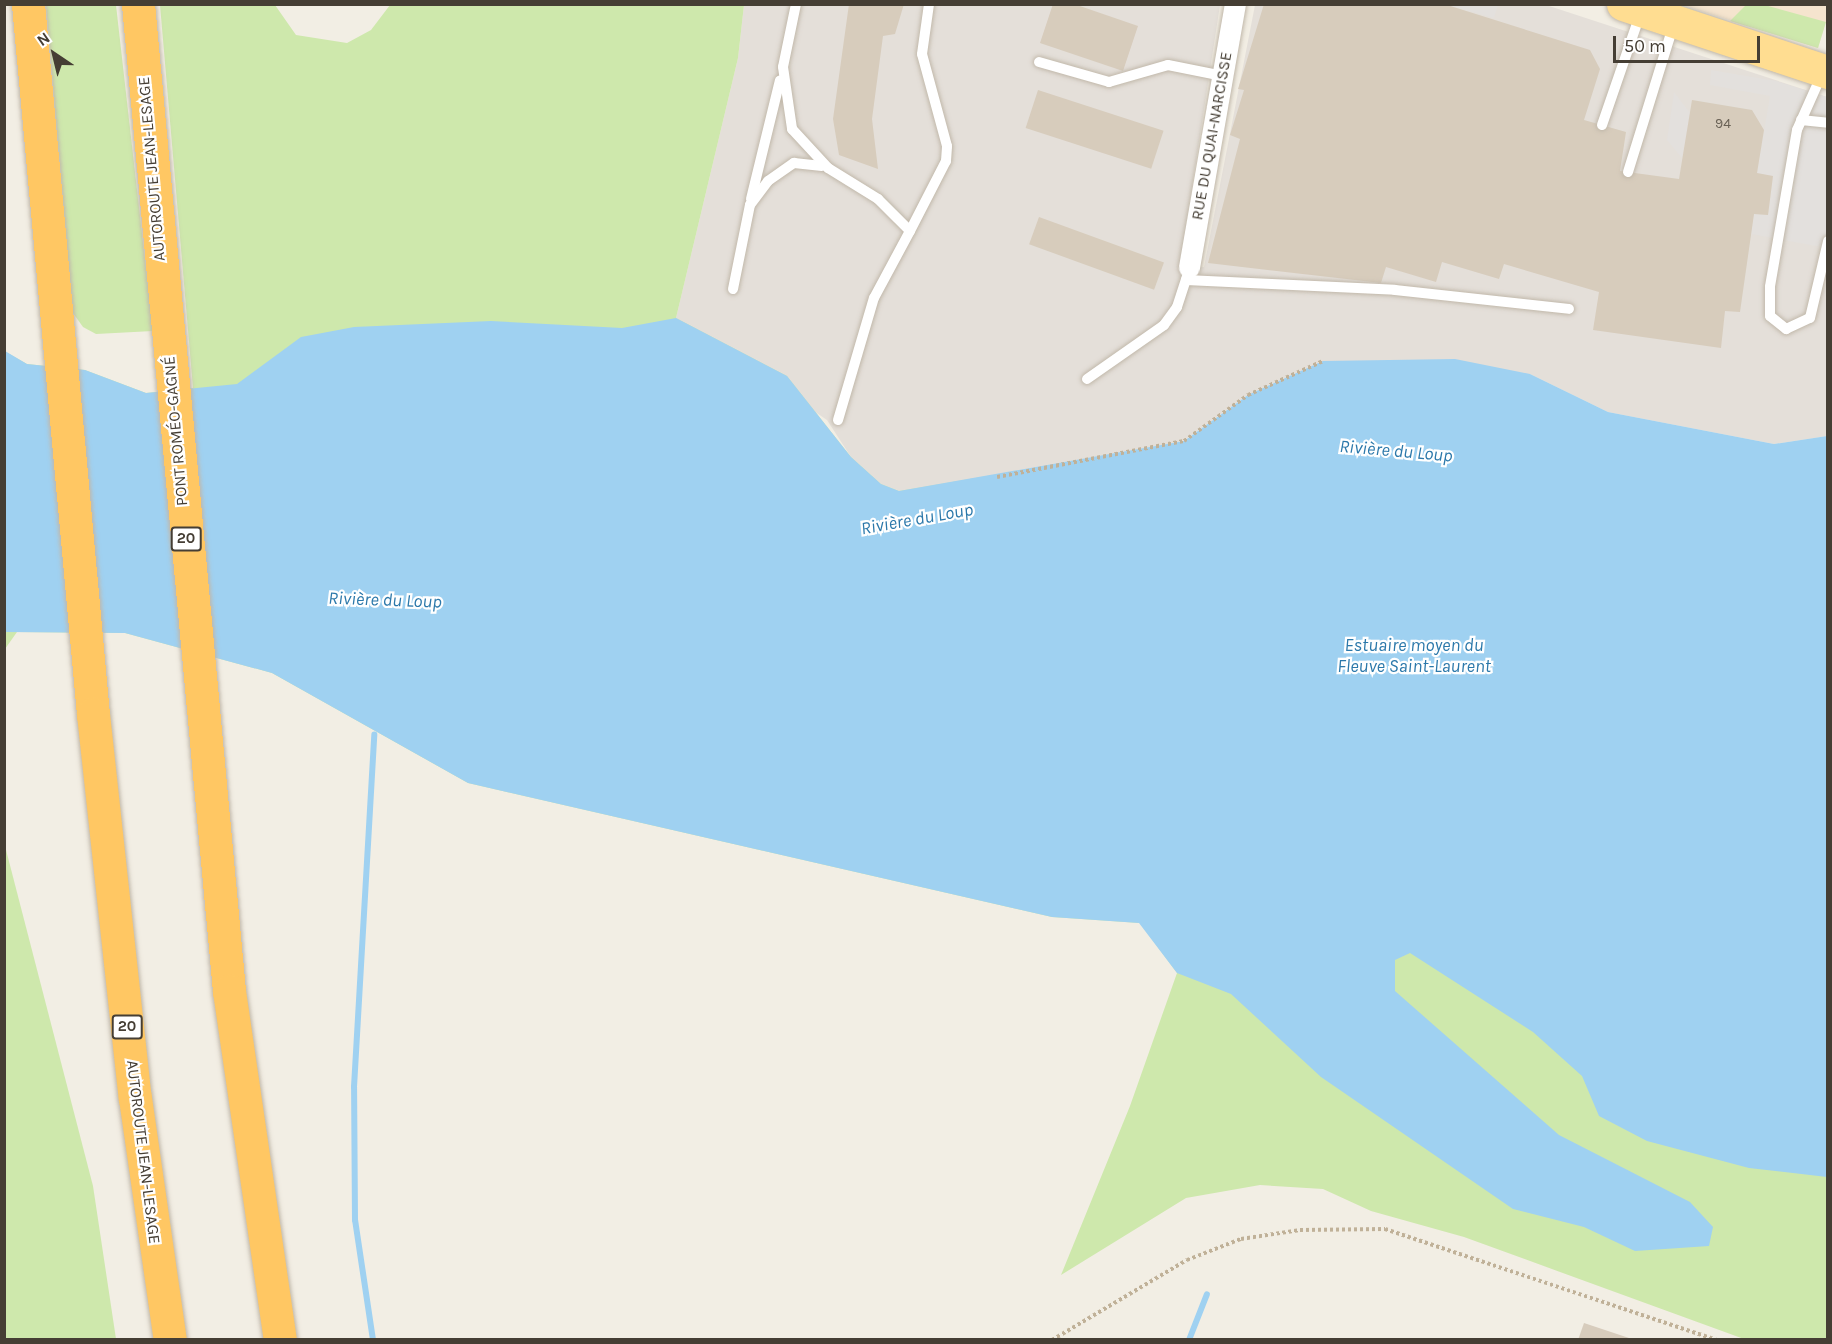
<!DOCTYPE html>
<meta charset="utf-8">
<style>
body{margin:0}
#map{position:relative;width:1832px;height:1344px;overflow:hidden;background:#f2eee4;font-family:Karla,sans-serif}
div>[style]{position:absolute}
.commercial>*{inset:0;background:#f5e4ce}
.industrial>*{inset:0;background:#e4dfd9}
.green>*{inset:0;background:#cee8ac}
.parking>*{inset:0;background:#e3e0dd}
.water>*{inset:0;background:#9fd1f1}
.stream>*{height:6px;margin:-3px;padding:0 3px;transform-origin:3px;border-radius:3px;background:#9fd1f1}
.building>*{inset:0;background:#d7ccbc;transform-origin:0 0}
.path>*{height:4px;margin-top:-2px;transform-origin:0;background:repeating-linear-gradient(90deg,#c0b198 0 3px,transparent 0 6px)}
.roads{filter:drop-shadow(0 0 2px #c1b8aa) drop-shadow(0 0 2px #c1b8aa)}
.lane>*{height:10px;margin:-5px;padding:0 5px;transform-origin:5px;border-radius:5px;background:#fff}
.street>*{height:21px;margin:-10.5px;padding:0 10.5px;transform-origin:10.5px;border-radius:10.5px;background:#fff}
.primary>*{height:33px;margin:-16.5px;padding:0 16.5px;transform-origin:16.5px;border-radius:16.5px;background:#ffdd91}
.highway>*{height:33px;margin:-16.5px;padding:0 16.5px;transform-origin:16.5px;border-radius:16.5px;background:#ffc763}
span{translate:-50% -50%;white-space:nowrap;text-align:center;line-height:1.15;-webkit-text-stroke:4.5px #fff;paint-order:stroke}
.number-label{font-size:14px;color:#6a6256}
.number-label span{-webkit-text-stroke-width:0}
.shield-label span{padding:2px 4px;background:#fff;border:2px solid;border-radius:4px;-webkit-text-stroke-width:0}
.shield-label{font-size:15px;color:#453e34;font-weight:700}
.street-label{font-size:16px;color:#453e34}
.water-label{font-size:18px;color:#2b78aa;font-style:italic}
.frame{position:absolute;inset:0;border:6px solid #453e34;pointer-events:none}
.north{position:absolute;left:24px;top:24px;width:60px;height:60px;-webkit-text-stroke:4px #fff;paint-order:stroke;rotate:325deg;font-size:16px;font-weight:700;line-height:24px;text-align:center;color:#453e34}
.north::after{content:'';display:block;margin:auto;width:21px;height:27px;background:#453e34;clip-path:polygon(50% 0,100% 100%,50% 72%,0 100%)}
.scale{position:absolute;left:1613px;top:36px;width:147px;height:27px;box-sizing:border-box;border:3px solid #453e34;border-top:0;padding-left:8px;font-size:18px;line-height:21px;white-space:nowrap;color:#453e34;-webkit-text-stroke:4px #fff;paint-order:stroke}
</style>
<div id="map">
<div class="commercial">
<div style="clip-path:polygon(1682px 5px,1827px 5px,1827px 18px,1818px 48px)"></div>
</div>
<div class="industrial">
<div style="clip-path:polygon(744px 5px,1220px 5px,1180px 265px,1204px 267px,1255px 5px,1546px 5px,1827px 97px,1827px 436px,1774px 444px,1608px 412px,1530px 374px,1248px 395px,1184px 441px,931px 489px,899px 491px,881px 484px,851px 457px,827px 420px,676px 318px,738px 58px)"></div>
</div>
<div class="green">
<div style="clip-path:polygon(1761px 4px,1826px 22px,1818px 48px,1730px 21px,1746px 5px)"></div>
<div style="clip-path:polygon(46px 5px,116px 5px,153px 331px,96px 334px,83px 327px,73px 313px)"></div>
<div style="clip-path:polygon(160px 5px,275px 5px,296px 35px,347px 43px,371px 30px,390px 5px,744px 5px,738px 58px,676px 318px,787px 376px,851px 457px,881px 484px,899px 491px,1075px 461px,981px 496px,269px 536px,4px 351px,27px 364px,85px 370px,146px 393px,193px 388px)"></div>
<div style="clip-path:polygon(5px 553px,769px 584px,1827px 1155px,1827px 1339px,1744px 1339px,1464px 1237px,1371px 1211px,1323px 1189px,1260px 1185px,1186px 1198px,1061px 1275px,1130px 1106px,1177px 973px,1140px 923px,1052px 917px,468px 783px,272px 673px,125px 633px,17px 632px,5px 649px)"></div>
<div style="clip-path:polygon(5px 846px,93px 1186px,116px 1339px,5px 1339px)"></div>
</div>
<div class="parking">
<div style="clip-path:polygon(1447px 5px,1498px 5px,1494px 18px)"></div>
<div style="clip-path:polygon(1711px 70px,1776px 81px,1827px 97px,1827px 248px,1751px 234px,1754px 214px,1768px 215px,1773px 177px,1757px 173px,1770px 96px,1710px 85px)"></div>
<div style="clip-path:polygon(1674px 92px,1690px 113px,1682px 158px,1667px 140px)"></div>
</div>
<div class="water">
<div style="clip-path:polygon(676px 318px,787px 376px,851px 457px,881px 484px,899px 491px,1184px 441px,1248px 395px,1323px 361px,1455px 359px,1530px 374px,1608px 412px,1774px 444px,1827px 436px,1827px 1177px,1749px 1168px,1647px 1141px,1599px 1116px,1582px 1076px,1533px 1032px,1410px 953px,1395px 960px,1395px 991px,1559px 1135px,1690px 1202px,1713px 1227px,1709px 1246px,1635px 1251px,1584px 1227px,1513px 1209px,1321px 1077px,1231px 994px,1177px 973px,1139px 923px,1052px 917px,468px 783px,272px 673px,125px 633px,5px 632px,5px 351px,27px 364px,85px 370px,146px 393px,237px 384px,301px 337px,354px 327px,491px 321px,622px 328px)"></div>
</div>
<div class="stream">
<div style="left:373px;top:1340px;width:121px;rotate:-98.5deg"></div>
<div style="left:355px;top:1220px;width:133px;rotate:-90.4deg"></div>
<div style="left:354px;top:1087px;width:353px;rotate:-86.7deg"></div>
<div style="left:1189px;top:1340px;width:49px;rotate:-68.6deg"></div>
</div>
<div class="building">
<div style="clip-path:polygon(849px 4px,904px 4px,895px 34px,883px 36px,872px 119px,878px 169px,839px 155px,833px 119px)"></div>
<div style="clip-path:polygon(1053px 4px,1074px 4px,1138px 26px,1123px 71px,1040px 43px)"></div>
<div style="clip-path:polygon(1264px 4px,1444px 4px,1590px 50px,1600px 69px,1584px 120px,1626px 132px,1620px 171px,1679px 179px,1692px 100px,1752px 110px,1764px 130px,1757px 173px,1773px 176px,1768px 215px,1754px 214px,1740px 312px,1725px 311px,1721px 348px,1593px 330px,1599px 292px,1504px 264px,1499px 279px,1442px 262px,1436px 282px,1386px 267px,1381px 283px,1208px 263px,1240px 139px,1230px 135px,1244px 90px,1238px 89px)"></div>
<div style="left:1038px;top:90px;width:132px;height:40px;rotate:18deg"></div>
<div style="left:1039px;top:217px;width:133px;height:29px;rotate:20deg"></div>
<div style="clip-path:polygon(1584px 1323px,1632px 1339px,1632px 1340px,1578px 1340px)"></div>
</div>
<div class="path">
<div style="left:997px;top:477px;width:190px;rotate:-10.9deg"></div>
<div style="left:1184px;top:441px;width:79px;rotate:-35.7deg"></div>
<div style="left:1248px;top:395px;width:82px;rotate:-24.4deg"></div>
<div style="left:1052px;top:1340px;width:157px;rotate:-30.7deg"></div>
<div style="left:1187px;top:1260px;width:58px;rotate:-21.3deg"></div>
<div style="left:1241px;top:1239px;width:60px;rotate:-8.7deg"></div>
<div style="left:1300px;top:1230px;width:85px;rotate:-0.7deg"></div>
<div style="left:1385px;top:1229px;width:349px;rotate:18.5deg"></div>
</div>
<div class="roads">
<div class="lane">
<div style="left:796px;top:4px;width:64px;rotate:101.7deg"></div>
<div style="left:783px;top:67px;width:63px;rotate:81.7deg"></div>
<div style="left:792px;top:129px;width:53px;rotate:47.3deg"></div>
<div style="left:828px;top:168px;width:59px;rotate:31.8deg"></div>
<div style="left:878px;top:199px;width:45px;rotate:45deg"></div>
<div style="left:910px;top:231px;width:79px;rotate:-62.8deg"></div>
<div style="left:946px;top:161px;width:15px;rotate:-86deg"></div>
<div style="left:947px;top:146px;width:95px;rotate:-105.2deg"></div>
<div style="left:922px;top:54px;width:50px;rotate:-82deg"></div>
<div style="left:1039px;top:62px;width:73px;rotate:15.9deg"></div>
<div style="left:1109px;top:82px;width:61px;rotate:-16.1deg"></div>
<div style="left:1168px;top:65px;width:56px;rotate:11.3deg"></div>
<div style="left:1822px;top:74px;width:61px;rotate:114.1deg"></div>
<div style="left:1797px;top:130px;width:159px;rotate:99.8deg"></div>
<div style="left:1770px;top:287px;width:29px;rotate:90deg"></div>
<div style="left:1770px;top:316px;width:21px;rotate:39deg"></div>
<div style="left:1786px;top:329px;width:26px;rotate:-25deg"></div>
<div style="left:1810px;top:318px;width:79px;rotate:-76.8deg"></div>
<div style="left:1801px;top:120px;width:27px;rotate:6deg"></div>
<div style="left:1602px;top:125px;width:120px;rotate:-71deg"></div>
<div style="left:1628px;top:172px;width:156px;rotate:-72.8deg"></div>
<div style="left:751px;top:199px;width:122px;rotate:-76.3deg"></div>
<div style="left:1186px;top:280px;width:209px;rotate:2.7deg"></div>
<div style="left:1395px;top:290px;width:175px;rotate:6.2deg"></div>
<div style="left:733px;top:289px;width:86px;rotate:-78.6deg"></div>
<div style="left:750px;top:205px;width:30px;rotate:-53deg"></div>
<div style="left:768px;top:181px;width:32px;rotate:-35deg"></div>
<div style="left:794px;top:163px;width:28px;rotate:6deg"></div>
<div style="left:1087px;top:379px;width:94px;rotate:-35deg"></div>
<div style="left:1164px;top:325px;width:22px;rotate:-54deg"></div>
<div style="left:1177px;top:307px;width:36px;rotate:-72deg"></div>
<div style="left:838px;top:420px;width:127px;rotate:-73.6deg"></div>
<div style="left:874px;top:298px;width:76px;rotate:-61.8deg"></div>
</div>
<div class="street">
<div style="left:1189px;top:267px;width:267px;rotate:-80.1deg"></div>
</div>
<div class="primary">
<div style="left:1623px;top:4px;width:216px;rotate:18.4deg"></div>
</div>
<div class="highway">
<div style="left:28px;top:4px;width:713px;rotate:84.77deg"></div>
<div style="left:93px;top:714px;width:386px;rotate:83.8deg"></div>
<div style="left:135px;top:1098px;width:245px;rotate:81.8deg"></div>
<div style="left:138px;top:4px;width:991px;rotate:84.73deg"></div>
<div style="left:229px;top:991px;width:353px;rotate:81.7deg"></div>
</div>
</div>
<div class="number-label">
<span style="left:1723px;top:124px">94</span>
</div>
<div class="shield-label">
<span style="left:186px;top:539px">20</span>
<span style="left:127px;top:1027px">20</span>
</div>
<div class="street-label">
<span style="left:1212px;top:136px;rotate:-80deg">RUE DU QUAI-NARCISSE</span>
<span style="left:152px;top:169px;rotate:-95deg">AUTOROUTE JEAN-LESAGE</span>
<span style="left:176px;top:431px;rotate:-95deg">PONT ROMÉO-GAGNÉ</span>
<span style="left:143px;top:1152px;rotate:83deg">AUTOROUTE JEAN-LESAGE</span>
</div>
<div class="water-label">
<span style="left:1396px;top:451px;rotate:5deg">Rivière du Loup</span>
<span style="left:917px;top:519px;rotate:-10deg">Rivière du Loup</span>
<span style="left:385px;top:600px;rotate:2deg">Rivière du Loup</span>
<span style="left:1414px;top:656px">Estuaire moyen du<br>Fleuve Saint-Laurent</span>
</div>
<div class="frame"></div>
<div class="north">N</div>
<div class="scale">50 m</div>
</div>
